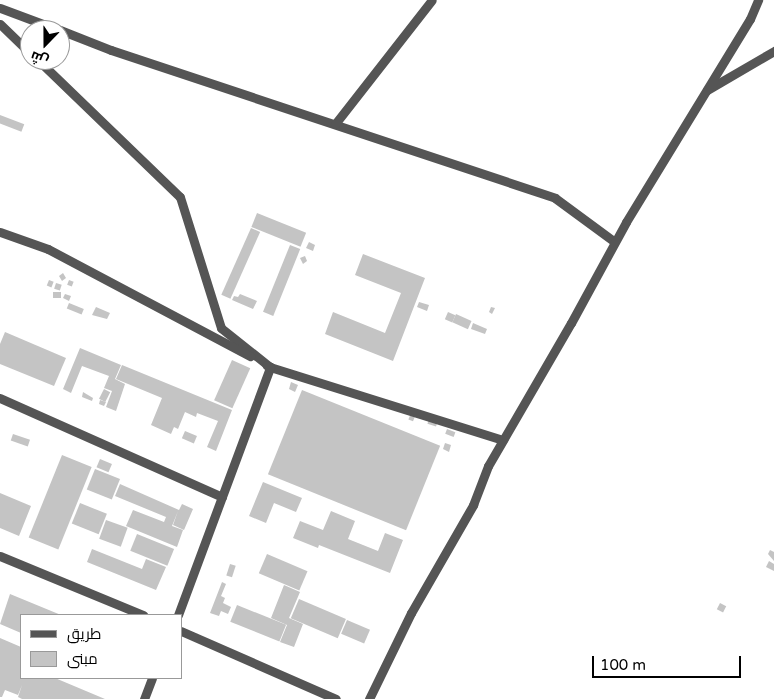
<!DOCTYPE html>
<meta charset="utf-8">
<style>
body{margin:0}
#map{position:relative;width:774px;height:699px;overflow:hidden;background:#fff;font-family:"Varela Round",Cairo,sans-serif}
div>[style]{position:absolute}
.building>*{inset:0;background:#c4c4c4;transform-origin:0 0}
.minor>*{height:9px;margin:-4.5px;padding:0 4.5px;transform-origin:4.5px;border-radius:4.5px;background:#555}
span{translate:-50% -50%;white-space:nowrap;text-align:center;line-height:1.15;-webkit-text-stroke:4px #fff;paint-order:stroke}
.legend{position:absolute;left:20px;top:614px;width:162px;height:65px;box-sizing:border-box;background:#fff;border:1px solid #999;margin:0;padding:6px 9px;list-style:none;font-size:15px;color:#000}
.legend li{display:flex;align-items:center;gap:10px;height:25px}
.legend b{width:25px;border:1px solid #999}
.north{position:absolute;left:20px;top:20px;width:50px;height:50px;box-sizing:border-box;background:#fff;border:1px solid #999;border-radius:50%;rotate:202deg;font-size:14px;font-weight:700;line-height:20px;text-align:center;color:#000}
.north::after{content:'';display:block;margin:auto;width:18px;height:22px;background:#000;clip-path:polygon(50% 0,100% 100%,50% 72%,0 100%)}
.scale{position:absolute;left:592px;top:656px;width:149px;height:22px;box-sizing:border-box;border:2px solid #000;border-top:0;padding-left:6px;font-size:15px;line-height:18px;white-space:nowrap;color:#000;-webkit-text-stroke:4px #fff;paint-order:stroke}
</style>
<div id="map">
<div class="building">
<div style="left:0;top:115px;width:26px;height:8px;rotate:21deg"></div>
<div style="left:257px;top:213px;width:53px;height:15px;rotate:22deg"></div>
<div style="left:251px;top:228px;width:10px;height:73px;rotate:24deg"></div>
<div style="clip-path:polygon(309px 242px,315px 245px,313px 251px,306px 248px)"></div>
<div style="left:290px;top:245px;width:11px;height:72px;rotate:22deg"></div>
<div style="clip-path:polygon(363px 254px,425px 278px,393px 361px,325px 334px,333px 312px,385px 333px,401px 293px,355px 275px)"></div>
<div style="clip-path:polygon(305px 256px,307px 261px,303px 264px,300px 258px)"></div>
<div style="clip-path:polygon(63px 273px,66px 278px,62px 281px,59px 276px)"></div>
<div style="left:49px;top:280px;width:5px;height:6px;rotate:22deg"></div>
<div style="left:69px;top:280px;width:5px;height:5px;rotate:22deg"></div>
<div style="left:56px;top:283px;width:6px;height:6px;rotate:18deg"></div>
<div style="left:53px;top:292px;width:8px;height:6px"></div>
<div style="clip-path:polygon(65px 294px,71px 296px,69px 301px,63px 298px)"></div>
<div style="clip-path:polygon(240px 294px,257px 301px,253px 309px,232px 300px,234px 296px,238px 297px)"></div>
<div style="clip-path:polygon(419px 302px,429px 305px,427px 311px,417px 307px)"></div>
<div style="left:69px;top:303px;width:16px;height:6px;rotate:22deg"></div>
<div style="clip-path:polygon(96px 307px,110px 313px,107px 319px,92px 315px)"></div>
<div style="clip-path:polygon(491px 307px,495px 308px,492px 314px,489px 312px)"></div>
<div style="left:448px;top:312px;width:8px;height:8px;rotate:23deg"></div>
<div style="left:456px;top:314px;width:17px;height:9px;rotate:24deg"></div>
<div style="clip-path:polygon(473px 323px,487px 329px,485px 334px,471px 329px)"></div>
<div style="clip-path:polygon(5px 332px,66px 358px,54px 386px,0 364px,0 344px)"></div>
<div style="clip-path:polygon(80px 348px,121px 365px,115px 379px,125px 384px,116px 411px,106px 407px,112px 391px,104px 388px,109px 376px,82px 366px,71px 393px,63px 389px)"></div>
<div style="left:232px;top:360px;width:20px;height:44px;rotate:24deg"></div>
<div style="clip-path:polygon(122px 365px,232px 410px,216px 451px,207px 447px,218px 421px,197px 413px,196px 417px,185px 412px,178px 429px,174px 427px,171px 434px,151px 425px,162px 398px,116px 379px)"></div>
<div style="clip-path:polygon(291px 382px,298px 385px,295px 392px,289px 389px)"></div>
<div style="left:104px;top:389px;width:7px;height:11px;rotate:27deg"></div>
<div style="left:302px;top:390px;width:149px;height:91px;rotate:22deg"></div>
<div style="clip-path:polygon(83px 392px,93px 398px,92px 401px,82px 397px)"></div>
<div style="clip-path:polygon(100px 400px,106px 402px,104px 406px,99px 404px)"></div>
<div style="left:411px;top:413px;width:5px;height:7px;rotate:22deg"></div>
<div style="left:429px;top:419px;width:9px;height:5px;rotate:18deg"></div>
<div style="left:447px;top:429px;width:9px;height:5px;rotate:21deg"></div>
<div style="left:185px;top:431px;width:13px;height:8px;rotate:23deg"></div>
<div style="left:13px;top:434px;width:18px;height:7px;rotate:19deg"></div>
<div style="clip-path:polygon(445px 443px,451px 445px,449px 452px,443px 449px)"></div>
<div style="left:62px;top:455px;width:32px;height:89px;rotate:22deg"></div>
<div style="left:100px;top:459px;width:13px;height:9px;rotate:23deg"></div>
<div style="left:95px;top:469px;width:27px;height:22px;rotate:22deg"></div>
<div style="clip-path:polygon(263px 482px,302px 498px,296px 512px,274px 503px,266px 523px,249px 516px)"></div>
<div style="clip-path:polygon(120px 484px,179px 510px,182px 504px,193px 509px,184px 530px,173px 525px,178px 511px,172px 526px,183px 530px,177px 547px,126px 526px,133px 510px,164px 522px,166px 517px,115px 496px)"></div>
<div style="clip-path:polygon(0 493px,31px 506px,19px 536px,0 528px)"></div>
<div style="left:80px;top:503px;width:29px;height:22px;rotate:22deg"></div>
<div style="clip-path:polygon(331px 511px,355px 521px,348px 539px,378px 551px,385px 533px,403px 540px,390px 573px,319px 545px,318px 548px,293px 538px,300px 521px,323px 530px)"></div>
<div style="left:106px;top:520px;width:23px;height:20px;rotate:20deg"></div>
<div style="left:137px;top:534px;width:40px;height:18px;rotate:22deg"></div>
<div style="clip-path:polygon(92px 549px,142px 569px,146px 559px,166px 567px,156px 590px,87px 562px)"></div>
<div style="clip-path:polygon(770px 550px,774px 552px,774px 561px,768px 554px)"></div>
<div style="left:267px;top:554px;width:44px;height:21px;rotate:23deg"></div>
<div style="clip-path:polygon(769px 561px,774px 564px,774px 571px,766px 567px)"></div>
<div style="left:230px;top:564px;width:6px;height:12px;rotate:18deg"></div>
<div style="clip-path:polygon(222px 582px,226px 584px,221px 596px,225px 598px,223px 603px,231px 607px,228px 614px,221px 611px,219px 616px,210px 613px)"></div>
<div style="clip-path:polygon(284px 585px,300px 592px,289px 618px,303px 624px,294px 647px,280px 642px,287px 625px,271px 618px)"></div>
<div style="clip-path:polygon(10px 594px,61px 615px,21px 615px,21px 633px,0 624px)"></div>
<div style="left:299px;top:599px;width:51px;height:21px;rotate:23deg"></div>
<div style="left:720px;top:603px;width:7px;height:7px;rotate:27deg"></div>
<div style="left:237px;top:605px;width:53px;height:18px;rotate:22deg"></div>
<div style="left:347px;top:620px;width:25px;height:15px;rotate:23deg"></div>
<div style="clip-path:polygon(0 638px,21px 647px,21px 678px,55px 678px,105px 699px,22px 699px,18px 697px,22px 685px,18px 695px,5px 690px,2px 697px,0 697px)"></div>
</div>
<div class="minor">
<div style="left:0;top:8px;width:63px;rotate:20.4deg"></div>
<div style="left:0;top:24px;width:42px;rotate:44deg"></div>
<div style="left:60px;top:30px;width:55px;rotate:21.4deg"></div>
<div style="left:111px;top:50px;width:468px;rotate:18.4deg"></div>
<div style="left:555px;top:198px;width:74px;rotate:36.3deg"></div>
<div style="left:38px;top:60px;width:197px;rotate:44deg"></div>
<div style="left:180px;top:197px;width:137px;rotate:72.6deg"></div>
<div style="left:221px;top:328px;width:63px;rotate:38.5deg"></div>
<div style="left:270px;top:367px;width:244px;rotate:17.4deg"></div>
<div style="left:707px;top:90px;width:78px;rotate:-30.2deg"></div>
<div style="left:335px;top:124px;width:157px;rotate:-52deg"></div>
<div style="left:0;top:232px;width:51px;rotate:19.5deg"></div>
<div style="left:48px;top:249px;width:229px;rotate:27.9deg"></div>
<div style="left:0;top:398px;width:243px;rotate:24deg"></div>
<div style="left:0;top:556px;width:155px;rotate:22.4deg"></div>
<div style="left:178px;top:615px;width:265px;rotate:-69.6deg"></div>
<div style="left:270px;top:367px;width:4px;rotate:-153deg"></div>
<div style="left:181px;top:631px;width:169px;rotate:23.7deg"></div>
<div style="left:144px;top:699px;width:22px;rotate:-69deg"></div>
<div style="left:369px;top:699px;width:96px;rotate:-64deg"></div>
<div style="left:411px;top:613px;width:125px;rotate:-60.1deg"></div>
<div style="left:473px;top:505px;width:42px;rotate:-69deg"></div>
<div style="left:488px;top:466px;width:165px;rotate:-59.9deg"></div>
<div style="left:571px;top:323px;width:115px;rotate:-61.4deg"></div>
<div style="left:626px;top:222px;width:238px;rotate:-58.6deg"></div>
<div style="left:750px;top:19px;width:21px;rotate:-67deg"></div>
</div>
<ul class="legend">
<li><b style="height:6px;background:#555"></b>طريق</li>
<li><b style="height:14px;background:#c4c4c4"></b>مبنى</li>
</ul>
<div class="north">ش</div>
<div class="scale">100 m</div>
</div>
